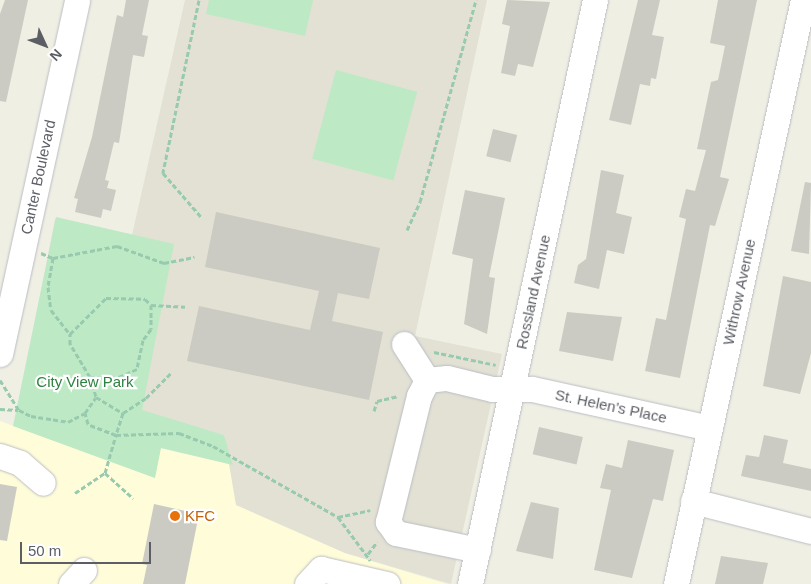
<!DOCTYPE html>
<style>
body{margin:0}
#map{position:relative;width:811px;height:584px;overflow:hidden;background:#efefe4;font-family:Arial,sans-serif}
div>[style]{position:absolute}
.commercial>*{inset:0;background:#fffcd9}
.education>*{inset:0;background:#e2e1d4}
.green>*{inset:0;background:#bee9c5;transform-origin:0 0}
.building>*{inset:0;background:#cccbc3;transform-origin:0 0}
.path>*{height:3px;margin-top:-1.5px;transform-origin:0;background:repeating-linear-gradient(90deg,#97caae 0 5px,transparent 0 7.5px)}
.roads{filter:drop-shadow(0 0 1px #bbbdc3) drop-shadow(0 0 1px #bbbdc3)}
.minor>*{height:25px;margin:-12.5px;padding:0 12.5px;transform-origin:12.5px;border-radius:12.5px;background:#fff}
.dots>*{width:14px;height:14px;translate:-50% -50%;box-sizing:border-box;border:2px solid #fff;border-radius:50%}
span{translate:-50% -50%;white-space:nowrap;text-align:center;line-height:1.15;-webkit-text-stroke:4.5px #fff;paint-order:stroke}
.street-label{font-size:15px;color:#5c5e65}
.park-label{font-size:15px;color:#2e8240}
.food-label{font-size:15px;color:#c56008}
.left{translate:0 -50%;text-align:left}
.north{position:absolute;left:20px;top:20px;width:50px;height:50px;-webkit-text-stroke:4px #fff;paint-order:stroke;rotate:133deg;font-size:14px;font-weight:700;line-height:20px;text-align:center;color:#5c5e65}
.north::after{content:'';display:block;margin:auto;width:18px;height:22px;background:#5c5e65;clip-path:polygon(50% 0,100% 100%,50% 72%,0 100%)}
.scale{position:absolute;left:20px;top:542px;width:131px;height:22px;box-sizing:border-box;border:2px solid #5c5e65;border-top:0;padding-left:6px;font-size:15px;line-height:18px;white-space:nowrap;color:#5c5e65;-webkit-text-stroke:4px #fff;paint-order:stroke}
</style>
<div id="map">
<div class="commercial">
<div style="clip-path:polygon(0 421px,155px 478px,160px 448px,233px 465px,237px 505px,345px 553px,447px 584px,0 584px)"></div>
</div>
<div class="education">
<div style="clip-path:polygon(185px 0,487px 0,415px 336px,502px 354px,451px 584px,345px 553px,236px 505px,224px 435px,142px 412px,26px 368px,55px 219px,132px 235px)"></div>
</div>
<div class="green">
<div style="clip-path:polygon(209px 0,313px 0,305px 36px,206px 14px)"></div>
<div style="left:336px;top:70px;width:84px;height:92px;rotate:15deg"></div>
<div style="clip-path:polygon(56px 217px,174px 244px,142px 410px,224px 435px,233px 465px,161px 448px,155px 478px,13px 426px)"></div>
</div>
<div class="building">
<div style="clip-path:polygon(5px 0,28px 0,6px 102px,0 101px,0 14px)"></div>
<div style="clip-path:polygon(126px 0,149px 0,142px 35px,148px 36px,144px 57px,133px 55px,119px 143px,114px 142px,105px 180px,109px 181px,107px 188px,116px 190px,111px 211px,103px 209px,101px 218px,75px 212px,78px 199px,74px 198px,92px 137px,117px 15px,123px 17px)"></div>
<div style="clip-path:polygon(507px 0,550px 2px,533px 67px,518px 64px,515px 76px,501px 73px,510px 26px,502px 24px)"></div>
<div style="clip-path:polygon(638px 0,660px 0,652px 35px,664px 37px,656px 79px,651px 78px,650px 86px,640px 84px,631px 125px,609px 120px)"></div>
<div style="clip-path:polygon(718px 0,757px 0,720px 177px,729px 179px,715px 226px,710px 225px,680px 378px,645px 371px,656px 318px,666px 320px,686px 219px,679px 217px,686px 189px,695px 191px,706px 150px,697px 149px,711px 82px,718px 80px,725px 46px,710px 43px)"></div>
<div style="left:493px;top:129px;width:25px;height:28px;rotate:14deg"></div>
<div style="clip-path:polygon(601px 170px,624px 175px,616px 213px,632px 217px,624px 254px,607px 250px,599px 289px,574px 283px,578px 265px,586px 259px)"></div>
<div style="clip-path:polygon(805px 182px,811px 183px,809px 254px,791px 251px)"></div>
<div style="clip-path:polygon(465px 190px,505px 198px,489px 277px,495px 278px,487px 334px,464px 324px,473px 259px,452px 254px)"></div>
<div style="clip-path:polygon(216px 212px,380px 248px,369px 299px,338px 293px,332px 321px,383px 332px,369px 400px,187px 361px,199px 306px,310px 330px,319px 291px,205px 267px)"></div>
<div style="clip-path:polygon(783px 276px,811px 282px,811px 353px,800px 394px,763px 386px)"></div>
<div style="clip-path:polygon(567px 312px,622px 317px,613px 361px,559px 351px)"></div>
<div style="left:539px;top:427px;width:45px;height:28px;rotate:13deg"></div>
<div style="clip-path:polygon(764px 435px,788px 440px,783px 463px,811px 469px,811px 491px,741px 476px,746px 455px,759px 457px)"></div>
<div style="clip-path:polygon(628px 440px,674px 450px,663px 501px,653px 499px,632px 578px,594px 570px,611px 490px,600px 488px,606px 464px,622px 468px)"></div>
<div style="clip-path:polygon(0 484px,17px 487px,7px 541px,0 540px)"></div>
<div style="clip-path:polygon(531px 502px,559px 508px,553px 559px,516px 551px)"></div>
<div style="clip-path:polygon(154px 504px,199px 514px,185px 584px,143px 584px,147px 565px,142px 564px)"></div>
<div style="clip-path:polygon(721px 556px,768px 563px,763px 584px,715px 584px)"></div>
</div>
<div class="path">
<div style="left:199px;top:0;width:177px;rotate:101.8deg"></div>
<div style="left:163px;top:173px;width:60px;rotate:49.1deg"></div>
<div style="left:407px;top:230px;width:31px;rotate:-65deg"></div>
<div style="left:420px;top:202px;width:210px;rotate:-74.5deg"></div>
<div style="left:41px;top:253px;width:13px;rotate:23deg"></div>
<div style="left:53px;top:258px;width:65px;rotate:-10.6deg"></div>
<div style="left:117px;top:246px;width:50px;rotate:19.9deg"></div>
<div style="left:164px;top:263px;width:31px;rotate:-11deg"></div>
<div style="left:53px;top:258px;width:29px;rotate:100deg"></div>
<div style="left:48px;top:287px;width:23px;rotate:83deg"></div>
<div style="left:51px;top:310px;width:31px;rotate:52deg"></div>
<div style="left:106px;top:298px;width:39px;rotate:1deg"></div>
<div style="left:145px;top:299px;width:8px;rotate:45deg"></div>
<div style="left:151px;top:305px;width:24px;rotate:90deg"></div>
<div style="left:151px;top:329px;width:14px;rotate:126deg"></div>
<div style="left:143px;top:340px;width:30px;rotate:102deg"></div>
<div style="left:137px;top:369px;width:22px;rotate:156deg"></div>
<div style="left:117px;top:378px;width:27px;rotate:-178deg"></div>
<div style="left:90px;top:377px;width:39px;rotate:-121deg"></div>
<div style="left:70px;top:344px;width:10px;rotate:-90deg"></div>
<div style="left:70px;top:334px;width:51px;rotate:-45deg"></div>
<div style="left:151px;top:305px;width:34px;rotate:3deg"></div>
<div style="left:434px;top:352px;width:63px;rotate:11.8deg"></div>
<div style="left:90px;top:377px;width:21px;rotate:73deg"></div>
<div style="left:0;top:380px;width:36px;rotate:58deg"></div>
<div style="left:19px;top:410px;width:13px;rotate:27deg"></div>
<div style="left:31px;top:416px;width:37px;rotate:9deg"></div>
<div style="left:68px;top:422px;width:19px;rotate:-28deg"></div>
<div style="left:85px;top:413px;width:19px;rotate:-55deg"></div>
<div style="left:96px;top:397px;width:31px;rotate:31deg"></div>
<div style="left:123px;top:413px;width:23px;rotate:108deg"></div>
<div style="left:116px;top:435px;width:30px;rotate:-159deg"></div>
<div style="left:88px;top:424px;width:11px;rotate:-105deg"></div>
<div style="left:0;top:409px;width:18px;rotate:3deg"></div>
<div style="left:374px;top:411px;width:10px;rotate:-73deg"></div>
<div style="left:377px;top:401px;width:22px;rotate:-13deg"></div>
<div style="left:123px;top:413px;width:27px;rotate:-33deg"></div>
<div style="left:146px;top:398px;width:35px;rotate:-45deg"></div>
<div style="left:105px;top:473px;width:40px;rotate:-74deg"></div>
<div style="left:116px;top:435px;width:63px;rotate:-1.8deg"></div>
<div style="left:179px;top:433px;width:36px;rotate:21deg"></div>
<div style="left:213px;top:446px;width:144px;rotate:29.6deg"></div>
<div style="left:338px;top:517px;width:54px;rotate:53.3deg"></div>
<div style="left:75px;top:493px;width:36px;rotate:-34deg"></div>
<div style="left:105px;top:473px;width:38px;rotate:42deg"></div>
<div style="left:338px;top:517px;width:33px;rotate:-12deg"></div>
<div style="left:368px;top:554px;width:15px;rotate:-53deg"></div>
</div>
<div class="roads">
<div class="minor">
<div style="left:404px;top:344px;width:43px;rotate:57.4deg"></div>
<div style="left:0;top:354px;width:362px;rotate:-77.7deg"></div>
<div style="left:0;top:456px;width:21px;rotate:19deg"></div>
<div style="left:20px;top:463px;width:30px;rotate:41deg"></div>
<div style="left:693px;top:501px;width:122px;rotate:14.3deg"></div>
<div style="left:478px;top:550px;width:84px;rotate:-168.3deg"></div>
<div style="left:396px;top:533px;width:14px;rotate:-126deg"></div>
<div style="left:388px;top:522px;width:130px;rotate:-76.2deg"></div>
<div style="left:419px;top:396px;width:18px;rotate:-63deg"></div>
<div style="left:427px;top:380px;width:20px;rotate:-6deg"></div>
<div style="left:447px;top:378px;width:46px;rotate:13.7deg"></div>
<div style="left:492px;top:389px;width:40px"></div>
<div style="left:532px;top:389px;width:181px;rotate:12.4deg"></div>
<div style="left:71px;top:584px;width:19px;rotate:-47deg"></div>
<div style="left:307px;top:584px;width:21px;rotate:-47deg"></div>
<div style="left:321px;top:569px;width:68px;rotate:12.8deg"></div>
<div style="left:470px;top:584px;width:597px;rotate:-77.92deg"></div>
<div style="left:676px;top:584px;width:598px;rotate:-77.73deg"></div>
</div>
</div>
<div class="dots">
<div style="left:175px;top:516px;background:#e8710a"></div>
</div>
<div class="street-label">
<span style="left:38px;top:177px;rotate:-78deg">Canter Boulevard</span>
<span style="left:533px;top:292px;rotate:-78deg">Rossland Avenue</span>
<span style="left:739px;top:292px;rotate:-78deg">Withrow Avenue</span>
<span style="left:611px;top:406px;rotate:12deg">St. Helen's Place</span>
</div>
<div class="park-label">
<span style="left:85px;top:382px">City View Park</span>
</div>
<div class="food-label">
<span class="left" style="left:185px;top:516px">KFC</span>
</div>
<div class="north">N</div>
<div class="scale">50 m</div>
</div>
